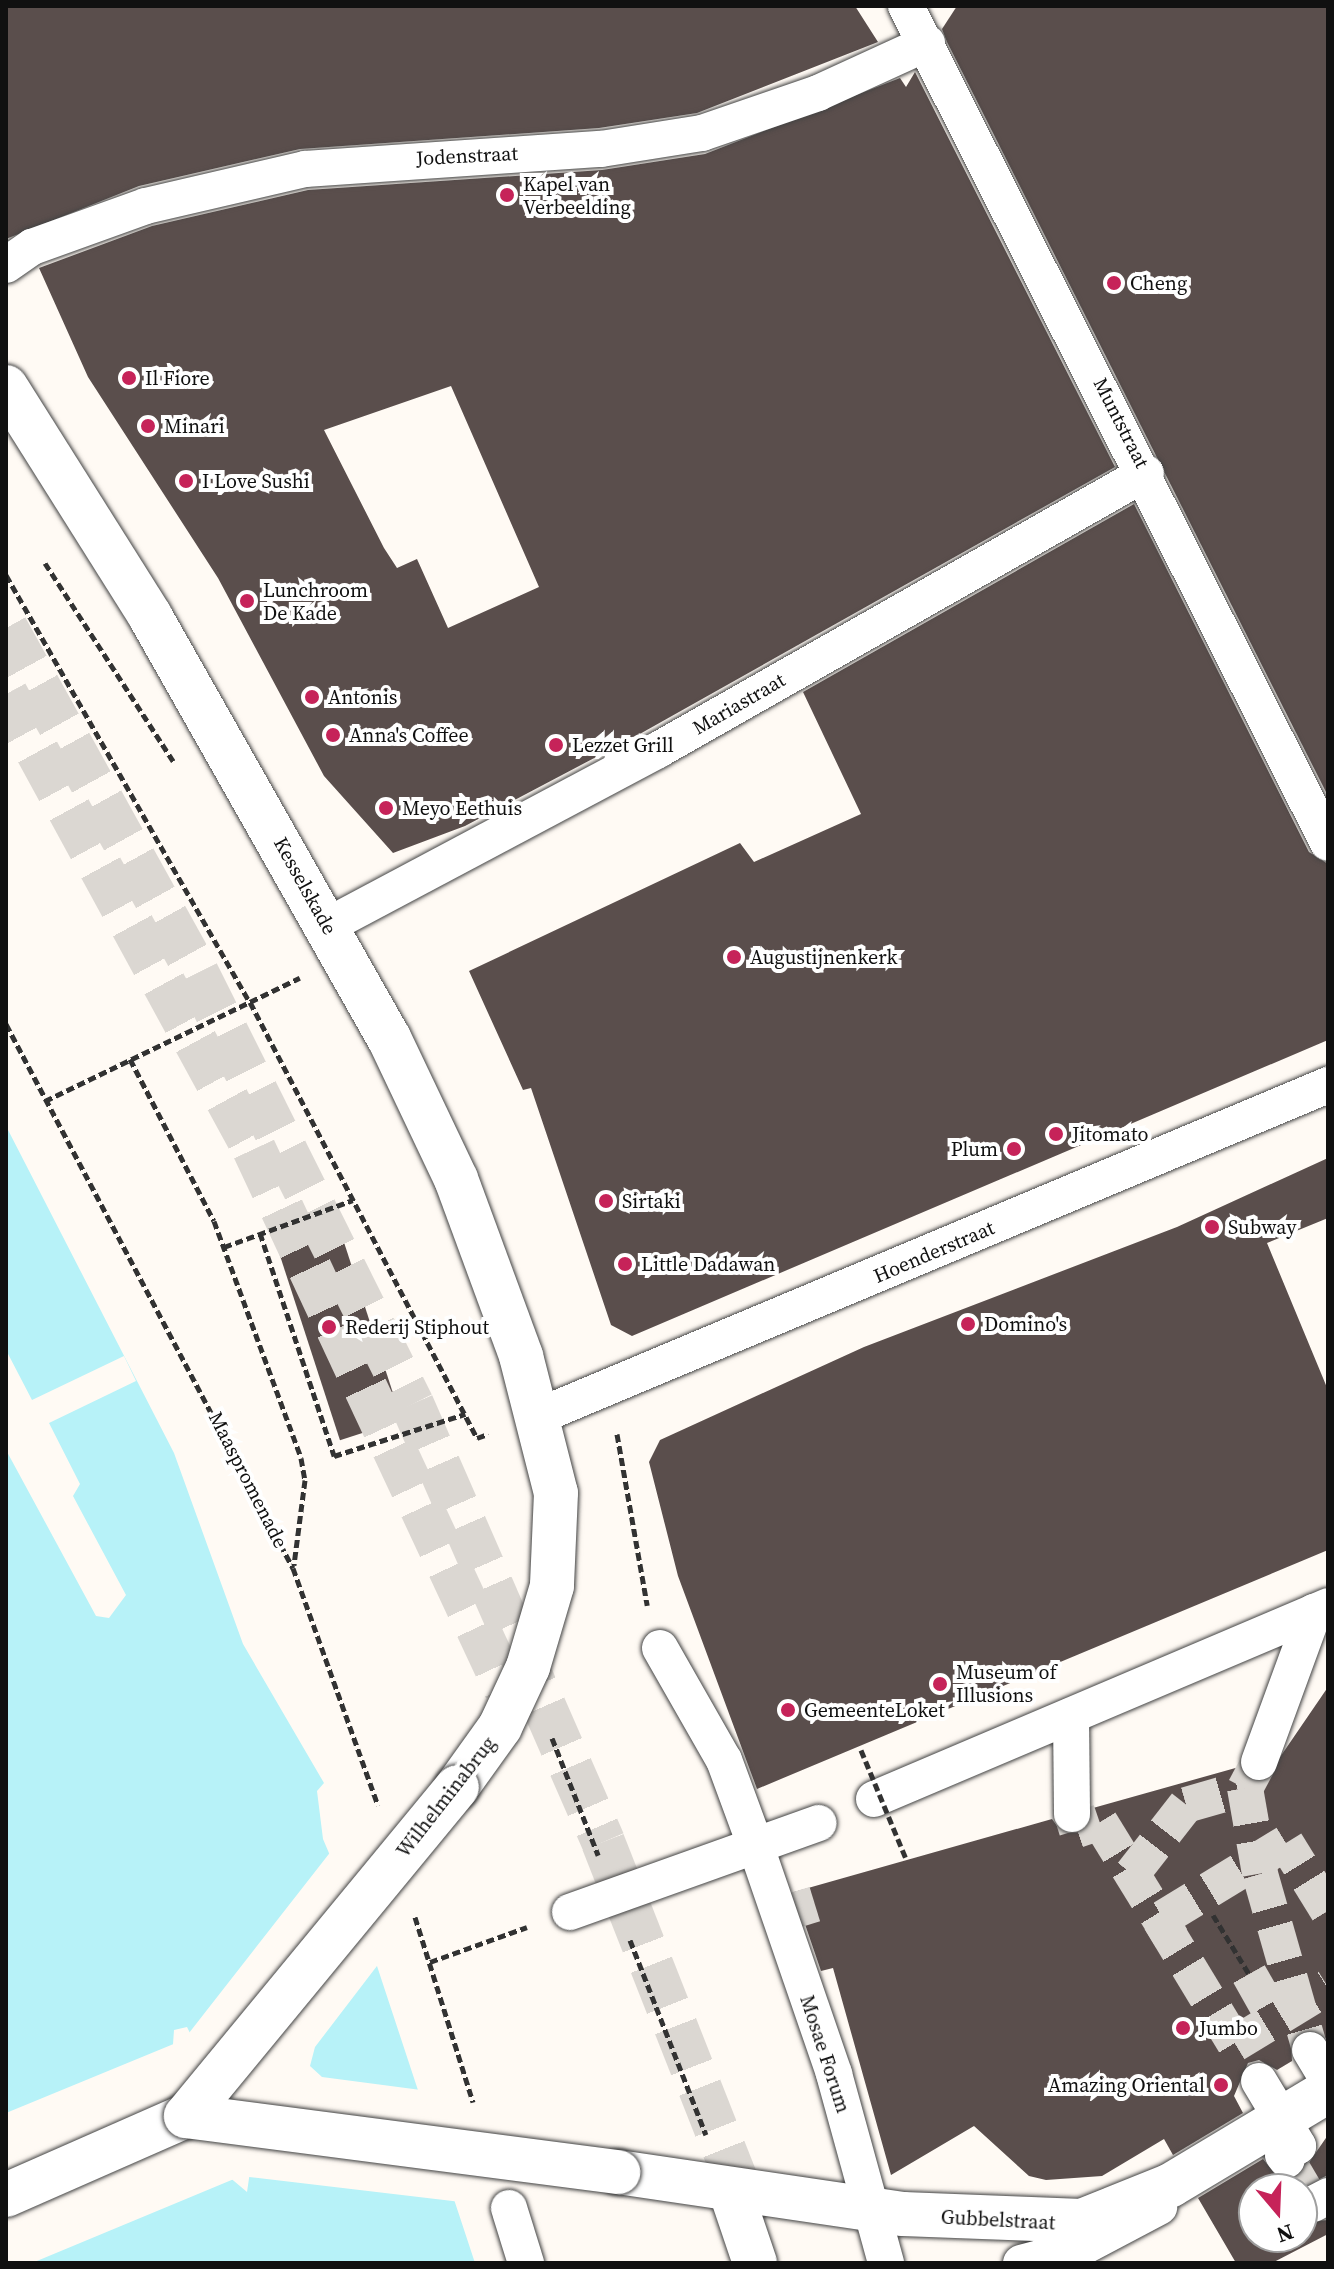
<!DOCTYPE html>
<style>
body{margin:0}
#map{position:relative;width:1334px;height:2269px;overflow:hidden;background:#fffaf4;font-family:"Source Serif 4",serif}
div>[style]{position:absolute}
.water>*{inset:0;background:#b7f2f8}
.pier>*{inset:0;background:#fffaf4}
.building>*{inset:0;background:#5a4e4c;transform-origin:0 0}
.pedestrian-tunnel>*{height:36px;margin-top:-18px;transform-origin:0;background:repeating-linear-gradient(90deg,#dbd7d2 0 36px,transparent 0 54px)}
.secondary-tunnel>*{height:44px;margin-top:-22px;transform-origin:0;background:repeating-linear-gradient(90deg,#dbd7d2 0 44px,transparent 0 66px)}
.path>*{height:5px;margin-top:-2.5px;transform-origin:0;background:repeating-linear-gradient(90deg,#323232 0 8px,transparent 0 12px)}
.roads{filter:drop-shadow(0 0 2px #434343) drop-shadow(0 0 2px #434343)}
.pedestrian>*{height:36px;margin:-18px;padding:0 18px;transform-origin:18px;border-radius:18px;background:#fff}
.minor>*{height:44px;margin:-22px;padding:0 22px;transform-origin:22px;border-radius:22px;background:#fff}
.path-bridge>*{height:5px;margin-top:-2.5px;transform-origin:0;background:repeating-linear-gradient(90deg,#323232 0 8px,transparent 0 12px)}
.bridges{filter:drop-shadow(0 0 2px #434343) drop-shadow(0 0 2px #434343)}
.minor-bridge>*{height:44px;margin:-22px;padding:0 22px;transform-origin:22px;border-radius:22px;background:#fff}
.dots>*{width:22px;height:22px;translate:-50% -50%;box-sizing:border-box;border:4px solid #fff;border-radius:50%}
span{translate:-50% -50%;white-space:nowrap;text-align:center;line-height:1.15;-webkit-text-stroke:8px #fff;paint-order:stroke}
.street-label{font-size:20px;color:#101010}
.poi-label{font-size:20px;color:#101010}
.left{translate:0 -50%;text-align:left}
.right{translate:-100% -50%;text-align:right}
.frame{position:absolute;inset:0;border:8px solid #101010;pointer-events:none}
.north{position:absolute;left:1238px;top:2173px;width:80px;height:80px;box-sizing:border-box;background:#fff;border:2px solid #9f9f9f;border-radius:50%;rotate:161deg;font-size:22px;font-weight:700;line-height:32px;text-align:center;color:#101010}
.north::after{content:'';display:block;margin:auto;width:28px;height:36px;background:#c62359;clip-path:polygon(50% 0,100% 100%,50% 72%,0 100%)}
</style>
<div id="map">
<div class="water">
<div style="clip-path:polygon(evenodd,6px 1126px,174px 1453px,243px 1644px,324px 1783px,317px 1791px,323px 1839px,377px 1966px,475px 2263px,6px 2263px,6px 1126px,187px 2027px,252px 2158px,247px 2192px,215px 2165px,172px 2059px,174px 2030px,187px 2027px)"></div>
</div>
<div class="pier">
<div style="clip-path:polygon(6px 1350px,32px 1400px,124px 1356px,136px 1381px,49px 1423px,80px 1484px,73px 1496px,126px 1595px,109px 1618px,96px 1616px,6px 1450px)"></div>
<div style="clip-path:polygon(332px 1850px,380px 1962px,315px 2047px,310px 2066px,322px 2077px,421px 2090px,461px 2202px,249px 2177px,248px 2159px,189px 2033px)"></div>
<div style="clip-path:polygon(176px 2043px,219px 2163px,234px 2179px,32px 2263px,6px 2263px,6px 2113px)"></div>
</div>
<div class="building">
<div style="clip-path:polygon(6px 6px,855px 6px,878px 42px,697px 113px,599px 128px,300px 149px,139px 186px,6px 239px)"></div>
<div style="clip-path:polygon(957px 6px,1328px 6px,1328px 796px,947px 42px,942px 29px)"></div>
<div style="clip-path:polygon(evenodd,915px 72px,1115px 467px,638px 735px,465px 826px,393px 853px,324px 776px,218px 578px,88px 377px,39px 268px,152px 226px,308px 190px,602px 170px,705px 154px,900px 78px,906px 87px,915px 72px,451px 386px,539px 587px,448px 628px,417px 559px,397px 568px,384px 548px,324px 430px,451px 386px)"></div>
<div style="clip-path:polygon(1134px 504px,1309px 852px,1328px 864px,1328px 1040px,632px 1336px,611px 1325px,531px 1088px,523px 1090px,469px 971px,740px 843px,754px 862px,861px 814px,803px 692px)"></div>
<div style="clip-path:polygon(1328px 1158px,1328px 1218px,1267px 1243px,1328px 1390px,1328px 1550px,757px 1789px,678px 1576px,649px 1462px,660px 1440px,864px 1347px,1177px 1227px)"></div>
<div style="left:340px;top:1230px;width:200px;height:65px;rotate:72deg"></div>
<div style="clip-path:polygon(1328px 1687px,1328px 2039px,1300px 2032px,1291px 2041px,1292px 2061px,1277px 2070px,1259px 2060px,1248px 2063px,1234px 2096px,1243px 2113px,1173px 2155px,1164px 2139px,1102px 2176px,1046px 2180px,1029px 2176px,974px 2126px,891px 2175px,833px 1968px,821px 1971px,794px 1892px,1052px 1819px,1062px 1833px,1082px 1832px,1093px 1808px,1239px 1767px,1263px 1782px)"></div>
<div style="clip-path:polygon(1328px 2135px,1328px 2175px,1299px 2189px,1254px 2189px,1254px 2237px,1302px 2237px,1302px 2222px,1328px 2220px,1328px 2234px,1272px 2263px,1236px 2263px,1198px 2198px,1263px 2159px,1279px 2179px,1299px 2177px)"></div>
</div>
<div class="pedestrian-tunnel">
<div style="left:1259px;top:1762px;width:30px;rotate:118deg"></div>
<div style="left:1245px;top:1788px;width:87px;rotate:80.1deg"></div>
<div style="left:1260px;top:1874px;width:183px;rotate:74.1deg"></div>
<div style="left:1072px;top:1814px;width:17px;rotate:73deg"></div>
<div style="left:1077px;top:1830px;width:24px;rotate:-19deg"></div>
<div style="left:1100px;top:1822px;width:137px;rotate:58.4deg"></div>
<div style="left:1132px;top:1874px;width:88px;rotate:-52deg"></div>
<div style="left:1186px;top:1805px;width:61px;rotate:-16.1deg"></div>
<div style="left:1328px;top:1911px;width:80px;rotate:-121.7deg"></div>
<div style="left:1286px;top:1843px;width:148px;rotate:148.6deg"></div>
<div style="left:1160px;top:1920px;width:145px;rotate:58.8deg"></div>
<div style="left:1235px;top:2044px;width:109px;rotate:-31.5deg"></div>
<div style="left:789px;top:1912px;width:27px;rotate:-17deg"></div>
<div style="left:1249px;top:1974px;width:53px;rotate:60.5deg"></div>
<div style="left:1287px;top:2160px;width:51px;rotate:59.4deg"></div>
</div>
<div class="secondary-tunnel">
<div style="left:6px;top:628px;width:394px;rotate:61deg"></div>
<div style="left:197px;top:973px;width:482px;rotate:63.5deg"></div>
<div style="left:412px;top:1404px;width:478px;rotate:66.4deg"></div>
<div style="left:603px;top:1842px;width:409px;rotate:68.5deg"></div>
<div style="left:6px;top:694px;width:518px;rotate:61.41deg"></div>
<div style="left:254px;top:1149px;width:596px;rotate:64.98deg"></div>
</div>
<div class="path">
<div style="left:45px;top:563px;width:236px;rotate:57.1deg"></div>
<div style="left:6px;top:575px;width:492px;rotate:60.3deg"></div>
<div style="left:250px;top:1002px;width:492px;rotate:62.5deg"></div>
<div style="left:477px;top:1438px;width:12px;rotate:-20deg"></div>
<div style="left:6px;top:1024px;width:615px;rotate:62.19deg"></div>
<div style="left:293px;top:1568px;width:252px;rotate:70.3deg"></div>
<div style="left:130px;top:1059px;width:182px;rotate:62.6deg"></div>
<div style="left:214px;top:1221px;width:252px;rotate:69.8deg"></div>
<div style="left:301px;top:1458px;width:22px;rotate:80deg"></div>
<div style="left:305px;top:1480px;width:86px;rotate:97.4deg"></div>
<div style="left:45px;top:1101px;width:283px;rotate:-25.8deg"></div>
<div style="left:260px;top:1233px;width:235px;rotate:71.6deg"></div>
<div style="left:334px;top:1456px;width:138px;rotate:-17.8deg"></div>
<div style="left:224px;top:1247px;width:137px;rotate:-20deg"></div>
<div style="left:617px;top:1434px;width:174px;rotate:80deg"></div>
<div style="left:552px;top:1738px;width:126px;rotate:68.5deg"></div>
<div style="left:1213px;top:1915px;width:69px;rotate:58.6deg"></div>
<div style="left:415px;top:1917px;width:194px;rotate:72.6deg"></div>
<div style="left:630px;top:1940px;width:209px;rotate:68.7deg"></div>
<div style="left:430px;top:1962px;width:103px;rotate:-19.8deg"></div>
</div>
<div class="roads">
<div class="pedestrian">
<div style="left:906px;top:6px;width:937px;rotate:63.24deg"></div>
<div style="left:6px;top:265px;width:32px;rotate:-35deg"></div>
<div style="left:32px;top:247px;width:121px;rotate:-19.8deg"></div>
<div style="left:146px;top:206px;width:163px;rotate:-13.1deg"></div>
<div style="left:305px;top:169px;width:297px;rotate:-3.9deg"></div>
<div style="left:601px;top:149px;width:102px;rotate:-9deg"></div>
<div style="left:702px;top:133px;width:123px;rotate:-19deg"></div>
<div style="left:818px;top:93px;width:120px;rotate:-24.6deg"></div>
<div style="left:327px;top:926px;width:375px;rotate:-28deg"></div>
<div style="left:658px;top:750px;width:561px;rotate:-29.58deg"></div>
<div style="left:539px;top:1416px;width:856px;rotate:-22.76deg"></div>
<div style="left:660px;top:1648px;width:129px;rotate:60.3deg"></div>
<div style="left:724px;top:1760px;width:93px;rotate:69.8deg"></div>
<div style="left:756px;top:1847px;width:240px;rotate:71deg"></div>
<div style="left:834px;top:2074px;width:196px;rotate:74.6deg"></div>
<div style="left:1071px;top:1716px;width:98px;rotate:89.4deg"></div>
<div style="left:1259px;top:1762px;width:160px;rotate:-69.9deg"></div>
<div style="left:874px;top:1799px;width:493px;rotate:-23deg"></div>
<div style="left:570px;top:1912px;width:264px;rotate:-19.7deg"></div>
<div style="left:1310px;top:2050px;width:35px;rotate:59deg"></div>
<div style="left:1259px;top:2081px;width:76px;rotate:59deg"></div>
<div style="left:1298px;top:2146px;width:17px;rotate:149deg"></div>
<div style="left:1283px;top:2155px;width:6px;rotate:51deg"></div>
<div style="left:1313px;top:2204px;width:17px;rotate:-28deg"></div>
<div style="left:509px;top:2208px;width:58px;rotate:72.8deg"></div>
<div style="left:1021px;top:2263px;width:66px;rotate:-14.9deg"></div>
<div style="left:1085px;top:2246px;width:84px;rotate:-27.8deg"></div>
</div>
<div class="minor">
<div style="left:6px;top:387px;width:271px;rotate:57.8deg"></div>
<div style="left:150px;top:616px;width:485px;rotate:60.5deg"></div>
<div style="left:389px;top:1038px;width:156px;rotate:64.6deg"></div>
<div style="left:456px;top:1179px;width:189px;rotate:69.8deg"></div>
<div style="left:521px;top:1356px;width:141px;rotate:75.7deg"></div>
<div style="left:556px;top:1493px;width:93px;rotate:92.5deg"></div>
<div style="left:552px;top:1586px;width:84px;rotate:106.5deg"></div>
<div style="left:528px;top:1667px;width:66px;rotate:115deg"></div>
<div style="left:500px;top:1727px;width:74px;rotate:125.6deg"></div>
<div style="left:618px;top:2172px;width:288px;rotate:8.4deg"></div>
<div style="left:903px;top:2214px;width:179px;rotate:2.2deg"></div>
<div style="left:1082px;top:2221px;width:96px;rotate:-22deg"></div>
<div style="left:1171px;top:2185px;width:183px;rotate:-30.9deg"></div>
<div style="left:731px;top:2192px;width:75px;rotate:71.3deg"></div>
<div style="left:6px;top:2195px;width:197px;rotate:-23.7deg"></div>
</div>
</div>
<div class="path-bridge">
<div style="left:861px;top:1750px;width:120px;rotate:67.5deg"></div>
</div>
<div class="bridges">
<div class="minor-bridge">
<div style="left:186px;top:2116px;width:436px;rotate:7.4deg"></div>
<div style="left:186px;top:2116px;width:426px;rotate:-50.5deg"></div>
</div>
</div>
<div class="dots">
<div style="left:507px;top:195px;background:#c62359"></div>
<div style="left:1114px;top:283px;background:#c62359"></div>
<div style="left:129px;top:378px;background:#c62359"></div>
<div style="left:148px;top:426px;background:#c62359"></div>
<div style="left:186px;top:481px;background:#c62359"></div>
<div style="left:247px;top:601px;background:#c62359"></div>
<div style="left:312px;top:697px;background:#c62359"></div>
<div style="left:333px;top:735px;background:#c62359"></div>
<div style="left:556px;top:745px;background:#c62359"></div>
<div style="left:386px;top:808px;background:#c62359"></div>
<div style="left:734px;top:957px;background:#c62359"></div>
<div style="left:1056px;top:1134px;background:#c62359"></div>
<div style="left:1014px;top:1149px;background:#c62359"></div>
<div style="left:606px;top:1201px;background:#c62359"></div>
<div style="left:1212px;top:1227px;background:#c62359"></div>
<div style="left:625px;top:1264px;background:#c62359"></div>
<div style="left:968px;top:1324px;background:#c62359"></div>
<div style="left:329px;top:1327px;background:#c62359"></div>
<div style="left:940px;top:1684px;background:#c62359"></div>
<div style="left:788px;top:1710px;background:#c62359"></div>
<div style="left:1183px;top:2028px;background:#c62359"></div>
<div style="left:1221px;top:2085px;background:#c62359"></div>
</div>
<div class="street-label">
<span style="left:467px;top:156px;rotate:-3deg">Jodenstraat</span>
<span style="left:1121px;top:423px;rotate:63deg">Muntstraat</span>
<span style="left:739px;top:704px;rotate:-30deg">Mariastraat</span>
<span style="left:305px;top:886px;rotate:61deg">Kesselskade</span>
<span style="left:934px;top:1252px;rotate:-23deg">Hoenderstraat</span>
<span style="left:248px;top:1480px;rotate:63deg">Maaspromenade</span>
<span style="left:446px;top:1797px;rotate:-52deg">Wilhelminabrug</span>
<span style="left:825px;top:2054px;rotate:72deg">Mosae Forum</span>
<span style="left:998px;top:2220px;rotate:3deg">Gubbelstraat</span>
</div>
<div class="poi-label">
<span class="left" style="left:523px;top:196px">Kapel van<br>Verbeelding</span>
<span class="left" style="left:1130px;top:283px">Cheng</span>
<span class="left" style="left:145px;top:378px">Il Fiore</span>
<span class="left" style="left:164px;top:426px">Minari</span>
<span class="left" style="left:202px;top:481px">I Love Sushi</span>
<span class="left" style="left:263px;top:602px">Lunchroom<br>De Kade</span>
<span class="left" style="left:328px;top:697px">Antonis</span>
<span class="left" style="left:349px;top:735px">Anna's Coffee</span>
<span class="left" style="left:572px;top:745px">Lezzet Grill</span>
<span class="left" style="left:402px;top:808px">Meyo Eethuis</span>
<span class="left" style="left:750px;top:957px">Augustijnenkerk</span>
<span class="left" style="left:1072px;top:1134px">Jitomato</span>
<span class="right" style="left:998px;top:1149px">Plum</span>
<span class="left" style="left:622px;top:1201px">Sirtaki</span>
<span class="left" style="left:1228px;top:1227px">Subway</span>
<span class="left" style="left:641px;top:1264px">Little Dadawan</span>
<span class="left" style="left:984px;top:1324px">Domino's</span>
<span class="left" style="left:345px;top:1327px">Rederij Stiphout</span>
<span class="left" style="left:956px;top:1684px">Museum of<br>Illusions</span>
<span class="left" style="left:804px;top:1710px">GemeenteLoket</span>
<span class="left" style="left:1199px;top:2028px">Jumbo</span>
<span class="right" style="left:1205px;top:2085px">Amazing Oriental</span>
</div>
<div class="frame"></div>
<div class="north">N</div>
</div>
